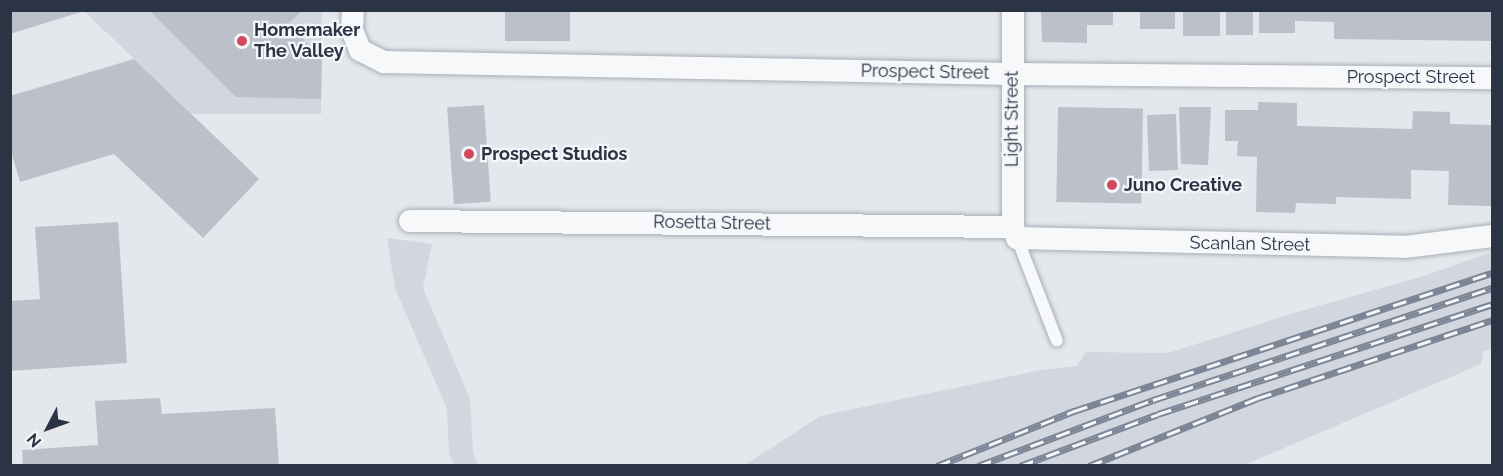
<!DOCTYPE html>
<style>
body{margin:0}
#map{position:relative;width:1503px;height:476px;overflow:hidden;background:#e4e7ec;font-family:Raleway,sans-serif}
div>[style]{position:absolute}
.built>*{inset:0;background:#d2d6de}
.building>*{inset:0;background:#bbc0ca;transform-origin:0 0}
.roads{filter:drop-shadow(0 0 2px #a9aeb7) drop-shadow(0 0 2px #a9aeb7)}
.lane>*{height:12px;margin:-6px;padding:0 6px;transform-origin:6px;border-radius:6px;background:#f7f8fa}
.street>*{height:22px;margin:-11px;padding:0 11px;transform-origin:11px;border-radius:11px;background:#f7f8fa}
.rail>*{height:7px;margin-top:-3.5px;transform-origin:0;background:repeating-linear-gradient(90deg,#f4f6f9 0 14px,#7d8696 0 28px);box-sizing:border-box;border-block:2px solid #7d8696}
.dots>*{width:16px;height:16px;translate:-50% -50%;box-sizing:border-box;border:3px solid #f4f6f9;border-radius:50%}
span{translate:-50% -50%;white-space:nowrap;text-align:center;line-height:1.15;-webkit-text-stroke:4.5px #f4f6f9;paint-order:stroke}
.poi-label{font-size:18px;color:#2b3445;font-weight:700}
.left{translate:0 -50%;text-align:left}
.street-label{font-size:18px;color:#2b3445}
.frame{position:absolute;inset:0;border:12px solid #2b3445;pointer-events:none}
.north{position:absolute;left:18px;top:398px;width:60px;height:60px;-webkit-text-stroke:4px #f4f6f9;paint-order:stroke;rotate:229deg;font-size:16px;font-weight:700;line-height:24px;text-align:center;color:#2b3445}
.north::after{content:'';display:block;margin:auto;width:21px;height:27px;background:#2b3445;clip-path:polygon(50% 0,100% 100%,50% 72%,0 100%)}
</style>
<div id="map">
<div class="built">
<div style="clip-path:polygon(84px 11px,322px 11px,321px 114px,192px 114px)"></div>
<div style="clip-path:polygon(387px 238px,432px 244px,423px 288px,470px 399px,473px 453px,478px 465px,454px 465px,449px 454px,447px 409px,395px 288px)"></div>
<div style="clip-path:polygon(1492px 252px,1492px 348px,1483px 352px,1481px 364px,1244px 465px,745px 465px,820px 416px,1041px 370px,1077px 366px,1086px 352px,1168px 353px,1297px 312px,1427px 275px)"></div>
</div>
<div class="building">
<div style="clip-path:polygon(10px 10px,84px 10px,84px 11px,10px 34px)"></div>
<div style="clip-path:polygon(149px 10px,303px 10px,288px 24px,322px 58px,321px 99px,236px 97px)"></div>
<div style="left:505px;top:10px;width:65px;height:31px"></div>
<div style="clip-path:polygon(1041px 10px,1113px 10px,1113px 25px,1087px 25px,1087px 43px,1042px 42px)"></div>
<div style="left:1140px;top:10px;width:35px;height:19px"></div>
<div style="left:1183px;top:10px;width:37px;height:26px"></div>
<div style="left:1226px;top:10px;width:27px;height:25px"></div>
<div style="clip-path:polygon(1259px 10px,1492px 10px,1492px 41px,1334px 39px,1334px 22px,1295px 21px,1295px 33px,1259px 33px)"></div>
<div style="clip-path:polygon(134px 59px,259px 179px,203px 238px,114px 154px,20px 182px,10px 148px,10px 96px)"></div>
<div style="clip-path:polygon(1258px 102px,1297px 103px,1297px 126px,1412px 129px,1413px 111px,1450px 112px,1450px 124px,1492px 125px,1491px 206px,1448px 205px,1449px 171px,1411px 170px,1411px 199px,1336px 197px,1336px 204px,1296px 203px,1295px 213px,1256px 212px,1257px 157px,1237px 156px,1238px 141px,1225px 141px,1225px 110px,1258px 110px)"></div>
<div style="left:484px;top:105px;width:97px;height:37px;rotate:86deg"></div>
<div style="left:1058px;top:107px;width:85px;height:95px;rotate:1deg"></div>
<div style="clip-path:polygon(1179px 107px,1211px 107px,1208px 165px,1181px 164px)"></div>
<div style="left:1176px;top:114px;width:56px;height:29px;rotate:88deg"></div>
<div style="clip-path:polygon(118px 222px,127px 363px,10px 371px,10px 301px,40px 299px,35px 227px)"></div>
<div style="clip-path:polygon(160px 398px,162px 414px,275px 408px,279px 466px,23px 466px,22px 450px,98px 445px,95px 401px)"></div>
</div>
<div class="roads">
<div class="lane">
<div style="left:1017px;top:238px;width:110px;rotate:68.8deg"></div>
</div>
<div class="street">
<div style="left:353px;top:10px;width:20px;rotate:93deg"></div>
<div style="left:352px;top:30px;width:22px;rotate:68deg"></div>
<div style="left:360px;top:50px;width:27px;rotate:27deg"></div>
<div style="left:384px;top:62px;width:628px;rotate:1.09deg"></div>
<div style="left:1012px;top:74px;width:480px;rotate:0.5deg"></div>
<div style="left:1013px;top:10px;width:217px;rotate:90deg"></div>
<div style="left:1013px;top:227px;width:12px;rotate:70deg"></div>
<div style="left:1017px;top:238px;width:388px;rotate:1.3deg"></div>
<div style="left:1405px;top:247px;width:88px;rotate:-7.2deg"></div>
<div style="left:410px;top:221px;width:603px;rotate:0.57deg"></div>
</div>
</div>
<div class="rail">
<div style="left:937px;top:466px;width:148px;rotate:-21.9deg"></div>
<div style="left:1074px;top:411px;width:440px;rotate:-18.3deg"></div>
<div style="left:978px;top:466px;width:187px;rotate:-20.7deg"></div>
<div style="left:1153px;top:400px;width:357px;rotate:-18.3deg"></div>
<div style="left:1020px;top:466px;width:147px;rotate:-20.6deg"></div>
<div style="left:1158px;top:414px;width:352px;rotate:-18.2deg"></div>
<div style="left:1089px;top:466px;width:182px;rotate:-21.9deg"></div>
<div style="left:1258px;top:398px;width:247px;rotate:-18.4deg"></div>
</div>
<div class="dots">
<div style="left:242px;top:41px;background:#d1495b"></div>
<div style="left:469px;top:154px;background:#d1495b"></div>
<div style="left:1112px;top:185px;background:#d1495b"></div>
</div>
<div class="poi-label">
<span class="left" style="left:254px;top:41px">Homemaker<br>The Valley</span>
<span class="left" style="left:481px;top:154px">Prospect Studios</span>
<span class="left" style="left:1124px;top:185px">Juno Creative</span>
</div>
<div class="street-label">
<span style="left:925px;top:72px;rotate:1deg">Prospect Street</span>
<span style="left:1411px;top:77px">Prospect Street</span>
<span style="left:1012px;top:119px;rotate:-90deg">Light Street</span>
<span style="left:712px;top:223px;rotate:1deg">Rosetta Street</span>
<span style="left:1250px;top:244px;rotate:1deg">Scanlan Street</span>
</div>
<div class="frame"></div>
<div class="north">N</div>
</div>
